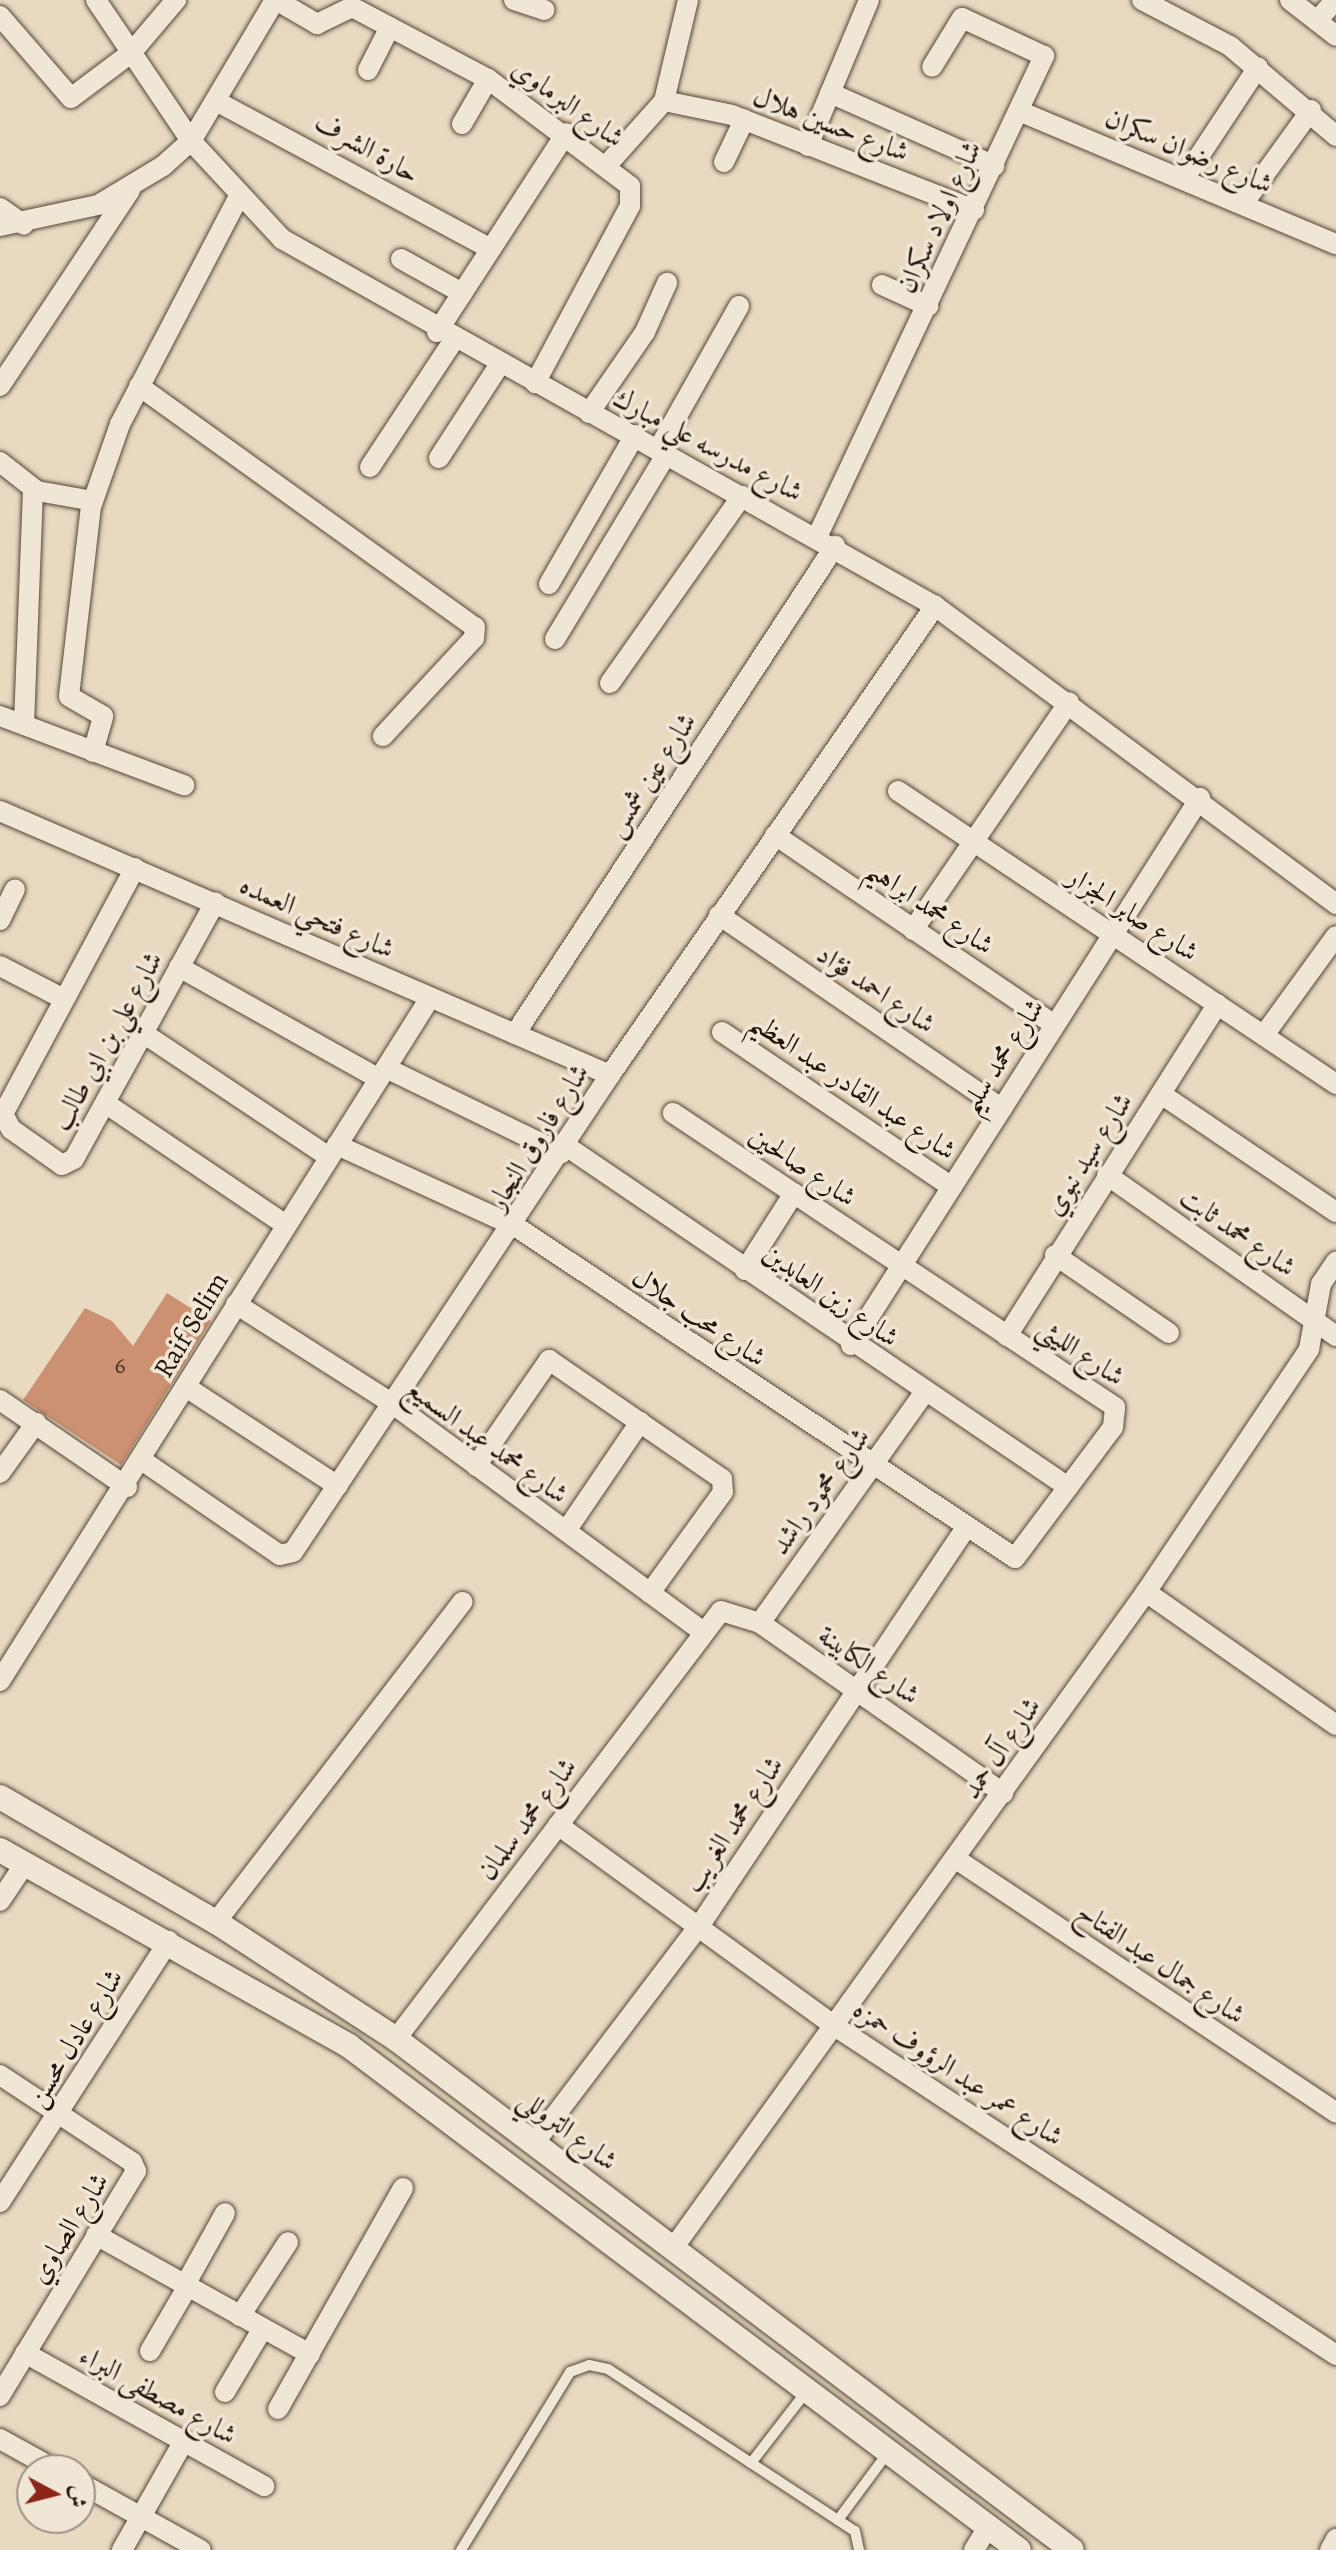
<!DOCTYPE html>
<meta charset="utf-8">
<style>
body{margin:0}
#map{position:relative;width:1336px;height:2550px;overflow:hidden;background:#e8d9c0;font-family:Alegreya,Amiri,serif}
div>[style]{position:absolute}
.building>*{inset:0;background:#cc9072}
.roads{filter:drop-shadow(0 0 2px #544637) drop-shadow(0 0 2px #544637)}
.service>*{height:10px;margin:-5px;padding:0 5px;transform-origin:5px;border-radius:5px;background:#f0e6d6}
.minor>*{height:20px;margin:-10px;padding:0 10px;transform-origin:10px;border-radius:10px;background:#f0e6d6}
.tertiary>*{height:24px;margin:-12px;padding:0 12px;transform-origin:12px;border-radius:12px;background:#f0e6d6}
span{translate:-50% -50%;white-space:nowrap;text-align:center;line-height:1.15;-webkit-text-stroke:7px #f0e6d6;paint-order:stroke}
.number-label{font-size:24px;color:#4d3423}
.number-label span{-webkit-text-stroke-width:0}
.street-label{font-size:28px;color:#231509}
.north{position:absolute;left:16px;top:2454px;width:80px;height:80px;box-sizing:border-box;background:#f0e6d6;border:2px solid #9e9284;border-radius:50%;rotate:97deg;font-size:22px;font-weight:700;line-height:32px;text-align:center;color:#231509}
.north::after{content:'';display:block;margin:auto;width:28px;height:36px;background:#8f2418;clip-path:polygon(50% 0,100% 100%,50% 72%,0 100%)}
</style>
<div id="map">
<div class="building">
<div style="clip-path:polygon(167px 1293px,211px 1321px,121px 1465px,23px 1400px,85px 1308px,112px 1321px,133px 1346px)"></div>
</div>
<div class="roads">
<div class="service">
<div style="left:751px;top:2463px;width:90px;rotate:-52.2deg"></div>
<div style="left:838px;top:2520px;width:86px;rotate:-53.5deg"></div>
<div style="left:461px;top:2550px;width:209px;rotate:-58.5deg"></div>
<div style="left:570px;top:2372px;width:20px;rotate:-20deg"></div>
<div style="left:589px;top:2365px;width:19px;rotate:12deg"></div>
<div style="left:608px;top:2369px;width:295px;rotate:33.3deg"></div>
<div style="left:855px;top:2531px;width:19px;rotate:78deg"></div>
</div>
<div class="minor">
<div style="left:96px;top:0;width:170px;rotate:56deg"></div>
<div style="left:191px;top:141px;width:134px;rotate:47.1deg"></div>
<div style="left:282px;top:239px;width:749px;rotate:29.34deg"></div>
<div style="left:935px;top:606px;width:500px;rotate:36.6deg"></div>
<div style="left:276px;top:0;width:48px;rotate:30.3deg"></div>
<div style="left:317px;top:24px;width:39px;rotate:-26deg"></div>
<div style="left:352px;top:7px;width:154px;rotate:27.9deg"></div>
<div style="left:488px;top:79px;width:178px;rotate:37deg"></div>
<div style="left:630px;top:186px;width:20px;rotate:90deg"></div>
<div style="left:630px;top:206px;width:201px;rotate:118.2deg"></div>
<div style="left:514px;top:0;width:32px;rotate:18deg"></div>
<div style="left:1142px;top:0;width:99px;rotate:27.6deg"></div>
<div style="left:1230px;top:46px;width:139px;rotate:40.3deg"></div>
<div style="left:1290px;top:0;width:58px;rotate:38deg"></div>
<div style="left:0;top:16px;width:108px;rotate:49.1deg"></div>
<div style="left:71px;top:98px;width:75px;rotate:-36.9deg"></div>
<div style="left:131px;top:53px;width:70px;rotate:-49.7deg"></div>
<div style="left:1317px;top:21px;width:28px;rotate:-49deg"></div>
<div style="left:368px;top:70px;width:48px;rotate:-62.9deg"></div>
<div style="left:830px;top:93px;width:180px;rotate:23.9deg"></div>
<div style="left:216px;top:101px;width:312px;rotate:28.3deg"></div>
<div style="left:664px;top:101px;width:69px;rotate:11.6deg"></div>
<div style="left:732px;top:115px;width:260px;rotate:21.4deg"></div>
<div style="left:1019px;top:111px;width:344px;rotate:22.8deg"></div>
<div style="left:462px;top:124px;width:52px;rotate:-60deg"></div>
<div style="left:808px;top:146px;width:158px;rotate:-67.3deg"></div>
<div style="left:724px;top:162px;width:47px;rotate:-64.5deg"></div>
<div style="left:607px;top:165px;width:86px;rotate:-48.3deg"></div>
<div style="left:664px;top:101px;width:104px;rotate:-76.6deg"></div>
<div style="left:1184px;top:179px;width:134px;rotate:-56.5deg"></div>
<div style="left:1243px;top:204px;width:116px;rotate:-54.1deg"></div>
<div style="left:0;top:208px;width:29px;rotate:35deg"></div>
<div style="left:0;top:226px;width:100px;rotate:-12.1deg"></div>
<div style="left:98px;top:205px;width:76px;rotate:-31deg"></div>
<div style="left:163px;top:166px;width:38px;rotate:-42deg"></div>
<div style="left:191px;top:141px;width:164px;rotate:-59.2deg"></div>
<div style="left:401px;top:259px;width:70px;rotate:29.1deg"></div>
<div style="left:882px;top:285px;width:51px;rotate:24.5deg"></div>
<div style="left:437px;top:332px;width:237px;rotate:-57deg"></div>
<div style="left:0;top:386px;width:235px;rotate:-56.4deg"></div>
<div style="left:139px;top:386px;width:413px;rotate:35.7deg"></div>
<div style="left:475px;top:627px;width:11px;rotate:95deg"></div>
<div style="left:474px;top:638px;width:134px;rotate:132.9deg"></div>
<div style="left:589px;top:413px;width:98px;rotate:-55.3deg"></div>
<div style="left:645px;top:332px;width:54px;rotate:-65.8deg"></div>
<div style="left:659px;top:448px;width:163px;rotate:-60.6deg"></div>
<div style="left:439px;top:458px;width:112px;rotate:-57deg"></div>
<div style="left:0;top:462px;width:47px;rotate:38.1deg"></div>
<div style="left:37px;top:491px;width:57px;rotate:10.1deg"></div>
<div style="left:370px;top:467px;width:151px;rotate:-56.6deg"></div>
<div style="left:818px;top:535px;width:530px;rotate:-64.74deg"></div>
<div style="left:1044px;top:56px;width:90px;rotate:-155.1deg"></div>
<div style="left:962px;top:18px;width:57px;rotate:121.5deg"></div>
<div style="left:549px;top:584px;width:172px;rotate:-60deg"></div>
<div style="left:555px;top:639px;width:217px;rotate:-58.9deg"></div>
<div style="left:610px;top:683px;width:229px;rotate:-54.8deg"></div>
<div style="left:0;top:716px;width:197px;rotate:20.6deg"></div>
<div style="left:24px;top:724px;width:236px;rotate:-87.8deg"></div>
<div style="left:93px;top:752px;width:37px;rotate:-74deg"></div>
<div style="left:103px;top:716px;width:39px;rotate:-150deg"></div>
<div style="left:69px;top:696px;width:190px;rotate:-83.4deg"></div>
<div style="left:91px;top:507px;width:88px;rotate:-70.7deg"></div>
<div style="left:120px;top:424px;width:255px;rotate:-62.4deg"></div>
<div style="left:898px;top:791px;width:527px;rotate:33.78deg"></div>
<div style="left:0;top:811px;width:665px;rotate:23.4deg"></div>
<div style="left:775px;top:835px;width:338px;rotate:34.2deg"></div>
<div style="left:135px;top:868px;width:279px;rotate:118.2deg"></div>
<div style="left:3px;top:1114px;width:17px;rotate:62deg"></div>
<div style="left:11px;top:1129px;width:62px;rotate:35.2deg"></div>
<div style="left:62px;top:1165px;width:13px;rotate:-27deg"></div>
<div style="left:74px;top:1159px;width:293px;rotate:-61.2deg"></div>
<div style="left:719px;top:915px;width:343px;rotate:34.4deg"></div>
<div style="left:0;top:920px;width:34px;rotate:-64deg"></div>
<div style="left:913px;top:930px;width:276px;rotate:-55.6deg"></div>
<div style="left:0;top:966px;width:72px;rotate:27.3deg"></div>
<div style="left:179px;top:967px;width:229px;rotate:29.2deg"></div>
<div style="left:722px;top:1032px;width:277px;rotate:34deg"></div>
<div style="left:143px;top:1033px;width:224px;rotate:33.7deg"></div>
<div style="left:515px;top:1034px;width:584px;rotate:-56.75deg"></div>
<div style="left:1264px;top:1035px;width:122px;rotate:-54deg"></div>
<div style="left:386px;top:1068px;width:195px;rotate:25.9deg"></div>
<div style="left:1161px;top:1094px;width:211px;rotate:34deg"></div>
<div style="left:105px;top:1103px;width:218px;rotate:34deg"></div>
<div style="left:337px;top:1145px;width:196px;rotate:24.5deg"></div>
<div style="left:515px;top:1226px;width:600px;rotate:33.58deg"></div>
<div style="left:1015px;top:1558px;width:164px;rotate:-53.2deg"></div>
<div style="left:1113px;top:1427px;width:20px;rotate:-84deg"></div>
<div style="left:1115px;top:1407px;width:531px;rotate:-146.37deg"></div>
<div style="left:566px;top:1146px;width:607px;rotate:34.19deg"></div>
<div style="left:1107px;top:1175px;width:280px;rotate:35.1deg"></div>
<div style="left:1055px;top:1255px;width:138px;rotate:34.4deg"></div>
<div style="left:745px;top:1270px;width:91px;rotate:-57.5deg"></div>
<div style="left:236px;top:1304px;width:186px;rotate:32.5deg"></div>
<div style="left:393px;top:1404px;width:382px;rotate:36.3deg"></div>
<div style="left:1007px;top:1336px;width:393px;rotate:-57.6deg"></div>
<div style="left:851px;top:1345px;width:649px;rotate:-57.46deg"></div>
<div style="left:186px;top:1387px;width:181px;rotate:33.1deg"></div>
<div style="left:0;top:1400px;width:154px;rotate:34.4deg"></div>
<div style="left:143px;top:1461px;width:166px;rotate:34.5deg"></div>
<div style="left:280px;top:1555px;width:13px;rotate:-13deg"></div>
<div style="left:293px;top:1552px;width:573px;rotate:-56.39deg"></div>
<div style="left:610px;top:1075px;width:571px;rotate:-55.28deg"></div>
<div style="left:476px;top:1466px;width:129px;rotate:-55.4deg"></div>
<div style="left:549px;top:1360px;width:210px;rotate:34.5deg"></div>
<div style="left:722px;top:1479px;width:13px;rotate:86deg"></div>
<div style="left:723px;top:1492px;width:125px;rotate:125.9deg"></div>
<div style="left:0;top:1473px;width:62px;rotate:-54.2deg"></div>
<div style="left:566px;top:1531px;width:132px;rotate:-55.8deg"></div>
<div style="left:1146px;top:1592px;width:232px;rotate:35deg"></div>
<div style="left:760px;top:1623px;width:284px;rotate:-54.5deg"></div>
<div style="left:0;top:1681px;width:807px;rotate:-57.81deg"></div>
<div style="left:558px;top:1825px;width:344px;rotate:36deg"></div>
<div style="left:836px;top:2027px;width:598px;rotate:33.26deg"></div>
<div style="left:956px;top:1859px;width:457px;rotate:33.7deg"></div>
<div style="left:0;top:1901px;width:43px;rotate:-56.3deg"></div>
<div style="left:216px;top:1922px;width:404px;rotate:-52.4deg"></div>
<div style="left:396px;top:2039px;width:537px;rotate:-52.79deg"></div>
<div style="left:721px;top:1611px;width:41px;rotate:17.1deg"></div>
<div style="left:760px;top:1623px;width:297px;rotate:35deg"></div>
<div style="left:0;top:2075px;width:158px;rotate:33.4deg"></div>
<div style="left:132px;top:2162px;width:10px;rotate:66deg"></div>
<div style="left:136px;top:2171px;width:263px;rotate:121.2deg"></div>
<div style="left:535px;top:2142px;width:273px;rotate:-52.8deg"></div>
<div style="left:700px;top:1925px;width:478px;rotate:-56.2deg"></div>
<div style="left:0;top:2202px;width:311px;rotate:-57.1deg"></div>
<div style="left:96px;top:2235px;width:245px;rotate:29.1deg"></div>
<div style="left:674px;top:2247px;width:807px;rotate:-54.22deg"></div>
<div style="left:1146px;top:1592px;width:293px;rotate:-56.1deg"></div>
<div style="left:1309px;top:1349px;width:66px;rotate:-79.5deg"></div>
<div style="left:1321px;top:1284px;width:27px;rotate:-56deg"></div>
<div style="left:185px;top:2285px;width:82px;rotate:-60.9deg"></div>
<div style="left:240px;top:2316px;width:88px;rotate:-57deg"></div>
<div style="left:150px;top:2351px;width:75px;rotate:-59.7deg"></div>
<div style="left:25px;top:2353px;width:274px;rotate:29.1deg"></div>
<div style="left:225px;top:2392px;width:74px;rotate:-59.3deg"></div>
<div style="left:278px;top:2409px;width:254px;rotate:-60.5deg"></div>
<div style="left:0;top:2439px;width:64px;rotate:29deg"></div>
<div style="left:80px;top:2483px;width:138px;rotate:29deg"></div>
<div style="left:122px;top:2550px;width:125px;rotate:-60.4deg"></div>
<div style="left:974px;top:2550px;width:29px;rotate:-59deg"></div>
<div style="left:1330px;top:2550px;width:13px;rotate:-61deg"></div>
</div>
<div class="tertiary">
<div style="left:0;top:1797px;width:250px;rotate:30.1deg"></div>
<div style="left:216px;top:1922px;width:215px;rotate:33deg"></div>
<div style="left:396px;top:2039px;width:847px;rotate:37.09deg"></div>
<div style="left:0;top:1850px;width:400px;rotate:29.3deg"></div>
<div style="left:349px;top:2046px;width:838px;rotate:36.95deg"></div>
</div>
</div>
<div class="number-label">
<span style="left:120px;top:1366px">6</span>
</div>
<div class="street-label">
<span style="left:568px;top:103px;rotate:36deg">شارع البرماوي</span>
<span style="left:831px;top:124px;rotate:21deg">شارع حسين هلال</span>
<span style="left:367px;top:148px;rotate:29deg">حارة الشرف</span>
<span style="left:1189px;top:151px;rotate:23deg">شارع رضوان سكران</span>
<span style="left:939px;top:217px;rotate:-65deg">شارع اولاد سكران</span>
<span style="left:708px;top:445px;rotate:28deg">شارع مدرسه علي مبارك</span>
<span style="left:651px;top:775px;rotate:-57deg">شارع عين شمس</span>
<span style="left:930px;top:907px;rotate:34deg">شارع محمد ابراهيم</span>
<span style="left:1133px;top:914px;rotate:33deg">شارع صابر الجزار</span>
<span style="left:317px;top:917px;rotate:24deg">شارع فتحي العمده</span>
<span style="left:876px;top:989px;rotate:34deg">شارع احمد فؤاد</span>
<span style="left:107px;top:1041px;rotate:-61deg">شارع علي بن ابي طالب</span>
<span style="left:1002px;top:1056px;rotate:-57deg">شارع محمد سليم</span>
<span style="left:853px;top:1086px;rotate:34deg">شارع عبد القادر عبد العظيم</span>
<span style="left:538px;top:1137px;rotate:-58deg">شارع فاروق النجار</span>
<span style="left:1088px;top:1154px;rotate:-57deg">شارع سيد نبوي</span>
<span style="left:803px;top:1166px;rotate:34deg">شارع صالحين</span>
<span style="left:1238px;top:1232px;rotate:35deg">شارع محمد ثابت</span>
<span style="left:831px;top:1295px;rotate:35deg">شارع زين العابدين</span>
<span style="left:699px;top:1317px;rotate:34deg">شارع محب جلال</span>
<span style="left:191px;top:1325px;rotate:-59deg">Raif Selim</span>
<span style="left:1081px;top:1352px;rotate:34deg">شارع الليثي</span>
<span style="left:487px;top:1441px;rotate:36deg">شارع محمد عبد السميع</span>
<span style="left:820px;top:1491px;rotate:-54deg">شارع محمود راشد</span>
<span style="left:869px;top:1665px;rotate:35deg">شارع الكابينة</span>
<span style="left:1001px;top:1748px;rotate:-55deg">شارع آل حمد</span>
<span style="left:527px;top:1819px;rotate:-53deg">شارع محمد سلمان</span>
<span style="left:733px;top:1824px;rotate:-56deg">شارع محمد الغريب</span>
<span style="left:1161px;top:1963px;rotate:34deg">شارع جمال عبد الفتاح</span>
<span style="left:75px;top:2038px;rotate:-58deg">شارع عادل محسن</span>
<span style="left:958px;top:2073px;rotate:33deg">شارع عمر عبد الرؤوف حمزه</span>
<span style="left:568px;top:2130px;rotate:37deg">شارع التروللي</span>
<span style="left:69px;top:2228px;rotate:-58deg">شارع الصاوي</span>
<span style="left:158px;top:2395px;rotate:29deg">شارع مصطفى البراء</span>
</div>
<div class="north">ش</div>
</div>
